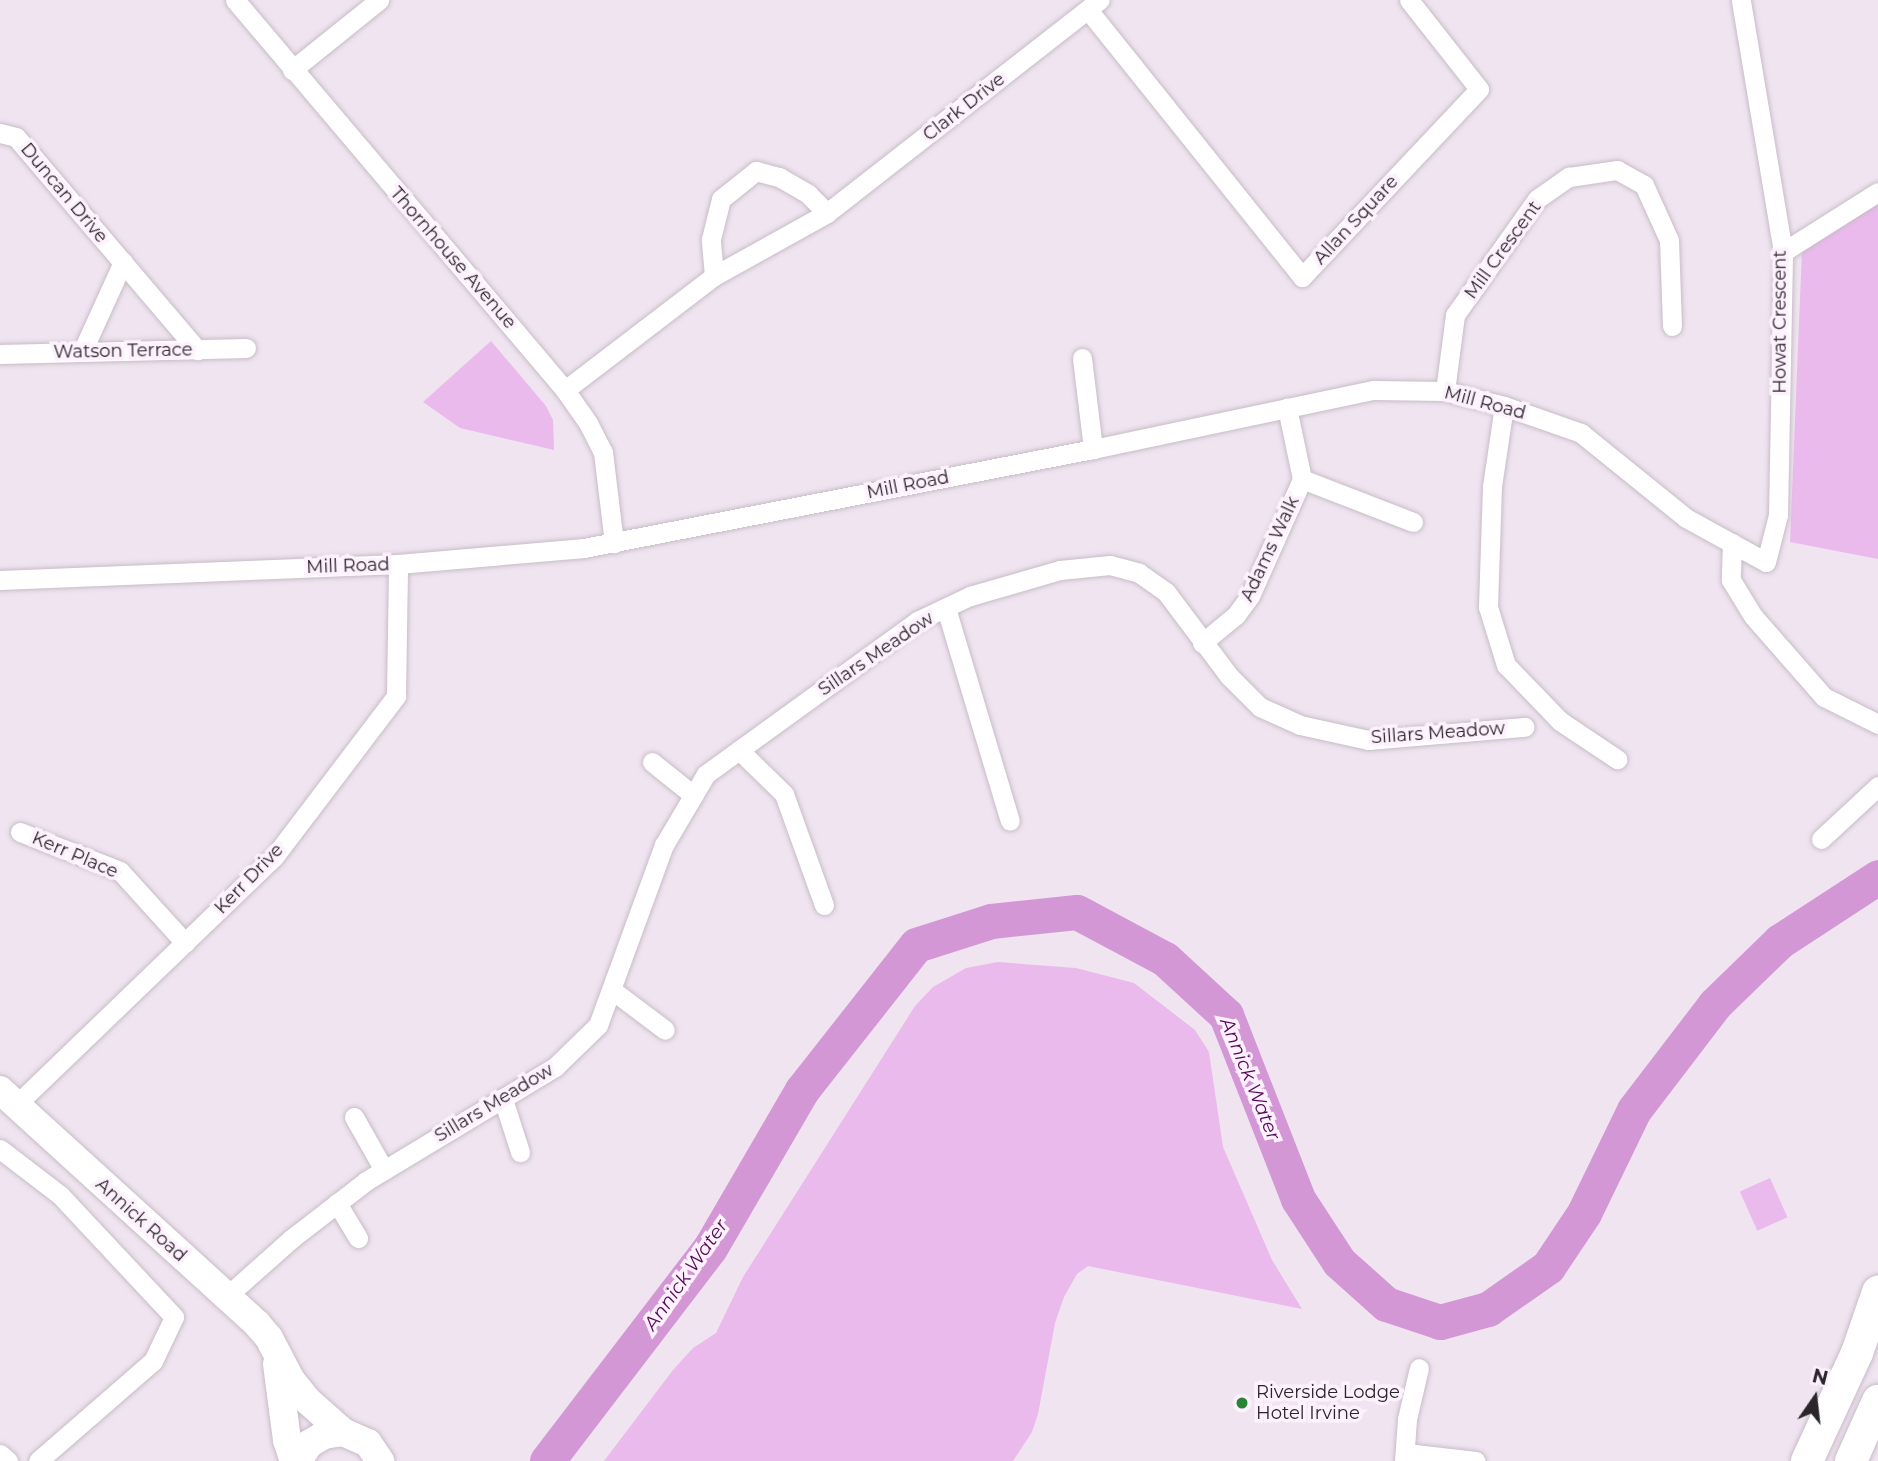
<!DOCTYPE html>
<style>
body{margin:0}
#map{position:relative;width:1878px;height:1461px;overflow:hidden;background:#efe4ef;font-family:Montserrat,sans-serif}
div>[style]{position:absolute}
.green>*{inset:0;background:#ebbaed;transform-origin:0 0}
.river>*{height:35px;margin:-17.5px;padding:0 17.5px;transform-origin:17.5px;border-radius:17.5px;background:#d497d6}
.roads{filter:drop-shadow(0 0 2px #c7bcc7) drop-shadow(0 0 2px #c7bcc7)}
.minor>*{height:19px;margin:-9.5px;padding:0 9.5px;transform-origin:9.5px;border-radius:9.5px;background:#fff}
.secondary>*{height:28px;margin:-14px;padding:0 14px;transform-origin:14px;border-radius:14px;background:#fff}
.trunk>*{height:32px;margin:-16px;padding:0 16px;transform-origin:16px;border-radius:16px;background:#fff}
.dots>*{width:19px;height:19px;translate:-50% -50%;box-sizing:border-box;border:4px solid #fdf1fd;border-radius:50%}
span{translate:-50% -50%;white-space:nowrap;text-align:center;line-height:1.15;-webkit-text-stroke:7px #fdf1fd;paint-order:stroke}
.street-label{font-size:18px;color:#2a262a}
.poi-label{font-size:18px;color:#2a262a}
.left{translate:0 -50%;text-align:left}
.water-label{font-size:19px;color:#530858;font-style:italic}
.north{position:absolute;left:1780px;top:1363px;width:70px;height:70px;-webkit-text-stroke:5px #fdf1fd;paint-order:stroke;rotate:14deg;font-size:19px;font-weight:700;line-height:28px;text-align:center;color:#2a262a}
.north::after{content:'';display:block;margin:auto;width:24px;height:32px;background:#2a262a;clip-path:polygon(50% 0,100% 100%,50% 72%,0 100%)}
</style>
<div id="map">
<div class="green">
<div style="clip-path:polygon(1878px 200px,1878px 559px,1790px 542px,1802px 250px)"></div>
<div style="clip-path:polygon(491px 341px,546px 406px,553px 420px,554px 450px,460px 428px,423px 402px)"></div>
<div style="clip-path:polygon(998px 962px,1076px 968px,1134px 983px,1195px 1030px,1209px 1052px,1223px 1147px,1272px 1260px,1302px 1309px,1088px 1266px,1077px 1274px,1064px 1297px,1055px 1323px,1038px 1414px,1032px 1432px,1013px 1461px,604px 1461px,673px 1370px,693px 1348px,716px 1333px,743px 1277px,915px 1006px,933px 987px,966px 968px)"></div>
<div style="left:1770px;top:1178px;width:43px;height:33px;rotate:66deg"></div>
</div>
<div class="river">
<div style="left:547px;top:1461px;width:268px;rotate:-52.6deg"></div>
<div style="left:710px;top:1248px;width:183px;rotate:-59.8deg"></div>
<div style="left:802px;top:1090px;width:184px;rotate:-51.8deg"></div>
<div style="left:916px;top:945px;width:79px;rotate:-17.7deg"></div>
<div style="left:991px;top:921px;width:86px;rotate:-6deg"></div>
<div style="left:1077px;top:912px;width:100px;rotate:28.1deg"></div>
<div style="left:1165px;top:959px;width:83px;rotate:42.6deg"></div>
<div style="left:1226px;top:1015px;width:198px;rotate:68.6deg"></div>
<div style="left:1298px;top:1199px;width:75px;rotate:56.9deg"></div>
<div style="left:1339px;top:1262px;width:63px;rotate:41.8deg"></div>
<div style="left:1386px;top:1304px;width:57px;rotate:18.4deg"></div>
<div style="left:1440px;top:1322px;width:50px;rotate:-15.2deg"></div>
<div style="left:1488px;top:1309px;width:73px;rotate:-35deg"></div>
<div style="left:1548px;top:1267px;width:65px;rotate:-56.3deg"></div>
<div style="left:1584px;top:1213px;width:114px;rotate:-64.1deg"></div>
<div style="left:1634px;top:1110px;width:133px;rotate:-52.6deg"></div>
<div style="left:1715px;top:1004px;width:91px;rotate:-44.1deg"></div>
<div style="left:1780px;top:941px;width:117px;rotate:-33.1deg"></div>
</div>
<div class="roads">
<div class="minor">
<div style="left:235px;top:0;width:511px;rotate:49.76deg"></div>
<div style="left:565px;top:390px;width:40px;rotate:55.1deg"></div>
<div style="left:588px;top:423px;width:33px;rotate:63deg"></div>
<div style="left:603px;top:452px;width:92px;rotate:83.1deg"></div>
<div style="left:1089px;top:11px;width:341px;rotate:51.3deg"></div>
<div style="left:1302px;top:277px;width:258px;rotate:-46.7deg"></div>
<div style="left:1479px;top:89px;width:113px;rotate:-128.2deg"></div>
<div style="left:292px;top:70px;width:112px;rotate:-38.8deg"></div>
<div style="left:0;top:133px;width:16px;rotate:14deg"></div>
<div style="left:16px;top:137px;width:280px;rotate:49.6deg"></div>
<div style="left:1783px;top:252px;width:112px;rotate:-32.3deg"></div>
<div style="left:714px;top:276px;width:37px;rotate:-95deg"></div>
<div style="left:711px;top:239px;width:41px;rotate:-76deg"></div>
<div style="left:721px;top:199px;width:45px;rotate:-38.7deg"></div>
<div style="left:756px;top:171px;width:24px;rotate:15deg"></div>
<div style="left:779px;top:177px;width:34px;rotate:30deg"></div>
<div style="left:808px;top:194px;width:27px;rotate:45deg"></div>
<div style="left:82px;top:352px;width:99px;rotate:-65.5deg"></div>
<div style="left:0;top:354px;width:246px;rotate:-1.4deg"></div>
<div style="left:1082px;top:358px;width:92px;rotate:83.1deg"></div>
<div style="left:565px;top:390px;width:188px;rotate:-37.4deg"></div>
<div style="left:714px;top:276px;width:129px;rotate:-29.1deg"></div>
<div style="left:827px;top:213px;width:346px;rotate:-38deg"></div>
<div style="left:1445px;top:391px;width:77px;rotate:-82.5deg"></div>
<div style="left:1455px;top:315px;width:142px;rotate:-54.7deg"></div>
<div style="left:1537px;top:199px;width:39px;rotate:-35deg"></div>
<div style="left:1569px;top:177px;width:49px;rotate:-8.3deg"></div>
<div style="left:1617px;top:170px;width:31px;rotate:29deg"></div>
<div style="left:1644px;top:185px;width:60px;rotate:65.6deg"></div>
<div style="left:1669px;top:240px;width:86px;rotate:88deg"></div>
<div style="left:1504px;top:406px;width:81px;rotate:98.5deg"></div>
<div style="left:1492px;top:486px;width:121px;rotate:91.9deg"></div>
<div style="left:1488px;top:607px;width:61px;rotate:72.8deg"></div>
<div style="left:1506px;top:665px;width:78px;rotate:46deg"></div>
<div style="left:1560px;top:721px;width:69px;rotate:33.7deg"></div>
<div style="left:1302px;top:479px;width:119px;rotate:21.2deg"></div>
<div style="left:1732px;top:543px;width:37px;rotate:92deg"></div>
<div style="left:1731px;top:580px;width:42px;rotate:58.6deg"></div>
<div style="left:1753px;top:616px;width:108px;rotate:48.8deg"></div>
<div style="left:1824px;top:697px;width:60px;rotate:26.6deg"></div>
<div style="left:0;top:580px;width:398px;rotate:-2.3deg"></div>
<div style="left:398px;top:564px;width:187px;rotate:-4.9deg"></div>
<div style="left:584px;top:548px;width:519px;rotate:-11.01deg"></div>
<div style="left:1093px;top:449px;width:287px;rotate:-11.9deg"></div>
<div style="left:1374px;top:390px;width:71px;rotate:0.8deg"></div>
<div style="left:1445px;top:391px;width:61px;rotate:14.3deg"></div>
<div style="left:1504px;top:406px;width:82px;rotate:19.3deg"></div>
<div style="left:1581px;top:433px;width:135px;rotate:39deg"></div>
<div style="left:1686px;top:518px;width:91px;rotate:28.8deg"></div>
<div style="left:1766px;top:562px;width:49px;rotate:-75.7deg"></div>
<div style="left:1778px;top:515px;width:263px;rotate:-88.9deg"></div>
<div style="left:1783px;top:252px;width:255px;rotate:-99.5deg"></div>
<div style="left:946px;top:608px;width:222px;rotate:73.3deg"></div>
<div style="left:1202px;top:643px;width:44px;rotate:-39.5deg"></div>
<div style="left:1236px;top:615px;width:24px;rotate:-54deg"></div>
<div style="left:1250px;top:596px;width:128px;rotate:-66deg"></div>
<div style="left:1302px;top:479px;width:73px;rotate:-101.9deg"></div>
<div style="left:739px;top:750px;width:63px;rotate:44.4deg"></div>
<div style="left:784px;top:794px;width:118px;rotate:70.2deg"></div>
<div style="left:652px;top:762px;width:53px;rotate:38.8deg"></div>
<div style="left:20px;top:832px;width:107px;rotate:21.3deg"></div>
<div style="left:120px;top:871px;width:97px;rotate:47.9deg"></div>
<div style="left:1821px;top:839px;width:78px;rotate:-42.9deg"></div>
<div style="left:612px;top:990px;width:66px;rotate:37deg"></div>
<div style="left:503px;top:1099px;width:56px;rotate:72.2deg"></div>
<div style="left:17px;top:1104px;width:356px;rotate:-43.9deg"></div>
<div style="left:274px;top:857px;width:202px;rotate:-52.8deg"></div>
<div style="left:396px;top:696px;width:132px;rotate:-89.1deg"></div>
<div style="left:354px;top:1117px;width:61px;rotate:60.5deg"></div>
<div style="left:0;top:1149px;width:76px;rotate:37.5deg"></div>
<div style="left:60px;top:1195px;width:167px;rotate:46.9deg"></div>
<div style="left:174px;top:1317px;width:49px;rotate:115.5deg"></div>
<div style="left:153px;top:1361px;width:152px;rotate:139deg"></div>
<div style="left:337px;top:1203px;width:41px;rotate:59deg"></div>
<div style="left:227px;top:1296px;width:86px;rotate:-41.7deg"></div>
<div style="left:291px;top:1239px;width:95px;rotate:-37.7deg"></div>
<div style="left:366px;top:1181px;width:221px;rotate:-31.1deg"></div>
<div style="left:555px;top:1067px;width:60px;rotate:-44.3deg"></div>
<div style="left:598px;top:1025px;width:192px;rotate:-69.9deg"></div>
<div style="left:664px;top:845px;width:82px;rotate:-59.4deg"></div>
<div style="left:706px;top:774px;width:261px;rotate:-35.9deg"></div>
<div style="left:917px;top:621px;width:59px;rotate:-25.3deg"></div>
<div style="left:970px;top:596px;width:94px;rotate:-16.1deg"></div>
<div style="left:1060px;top:570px;width:50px;rotate:-5.7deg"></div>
<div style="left:1110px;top:565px;width:30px;rotate:15deg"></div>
<div style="left:1139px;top:573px;width:33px;rotate:35deg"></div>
<div style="left:1166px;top:592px;width:105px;rotate:53.1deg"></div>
<div style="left:1229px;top:676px;width:44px;rotate:45deg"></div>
<div style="left:1260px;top:707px;width:44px;rotate:24.2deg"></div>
<div style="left:1300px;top:725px;width:70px;rotate:12.4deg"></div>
<div style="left:1368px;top:740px;width:157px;rotate:-4.8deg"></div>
<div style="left:1406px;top:1453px;width:70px;rotate:6.5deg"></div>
<div style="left:0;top:1454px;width:11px;rotate:41deg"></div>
<div style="left:1404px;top:1461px;width:42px;rotate:-85.9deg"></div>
<div style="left:1407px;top:1419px;width:52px;rotate:-76.8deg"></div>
</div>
<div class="secondary">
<div style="left:0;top:1090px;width:348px;rotate:42.3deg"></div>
<div style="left:257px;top:1324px;width:18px;rotate:49deg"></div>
<div style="left:269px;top:1338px;width:47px;rotate:62.4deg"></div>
<div style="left:291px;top:1380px;width:27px;rotate:51deg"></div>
<div style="left:308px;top:1401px;width:47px;rotate:41.5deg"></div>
<div style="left:277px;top:1364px;width:77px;rotate:82.5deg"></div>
<div style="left:287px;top:1440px;width:22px;rotate:72deg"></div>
<div style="left:298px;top:1461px;width:20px;rotate:-57deg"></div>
<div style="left:309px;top:1444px;width:17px;rotate:-31deg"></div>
<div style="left:324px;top:1435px;width:19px;rotate:-9deg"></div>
<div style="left:343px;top:1432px;width:27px;rotate:24deg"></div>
<div style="left:368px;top:1443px;width:22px;rotate:56deg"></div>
</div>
<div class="trunk">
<div style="left:1807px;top:1461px;width:119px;rotate:-65.2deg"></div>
<div style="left:1857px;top:1353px;width:65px;rotate:-71deg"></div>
<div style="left:1851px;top:1461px;width:66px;rotate:-65.8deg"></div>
</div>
</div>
<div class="dots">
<div style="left:1242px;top:1403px;background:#298434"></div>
</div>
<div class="street-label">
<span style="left:964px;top:107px;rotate:-38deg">Clark Drive</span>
<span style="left:64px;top:193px;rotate:50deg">Duncan Drive</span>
<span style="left:1356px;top:220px;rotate:-47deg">Allan Square</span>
<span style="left:1503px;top:250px;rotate:-54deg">Mill Crescent</span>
<span style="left:453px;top:258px;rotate:49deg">Thornhouse Avenue</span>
<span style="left:1780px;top:322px;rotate:-90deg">Howat Crescent</span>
<span style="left:123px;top:351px;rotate:-1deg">Watson Terrace</span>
<span style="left:1485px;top:403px;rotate:15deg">Mill Road</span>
<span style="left:908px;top:485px;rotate:-11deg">Mill Road</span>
<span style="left:1270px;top:549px;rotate:-65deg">Adams Walk</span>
<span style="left:348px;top:566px;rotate:-2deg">Mill Road</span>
<span style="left:876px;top:654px;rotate:-34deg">Sillars Meadow</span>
<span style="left:1438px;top:733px;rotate:-4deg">Sillars Meadow</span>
<span style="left:75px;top:855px;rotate:23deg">Kerr Place</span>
<span style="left:249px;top:879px;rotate:-46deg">Kerr Drive</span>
<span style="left:494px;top:1103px;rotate:-31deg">Sillars Meadow</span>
<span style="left:141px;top:1220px;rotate:42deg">Annick Road</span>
</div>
<div class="poi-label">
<span class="left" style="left:1256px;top:1403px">Riverside Lodge<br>Hotel Irvine</span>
</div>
<div class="water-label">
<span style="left:1250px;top:1079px;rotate:68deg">Annick Water</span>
<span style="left:686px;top:1275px;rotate:-55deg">Annick Water</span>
</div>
<div class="north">N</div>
</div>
